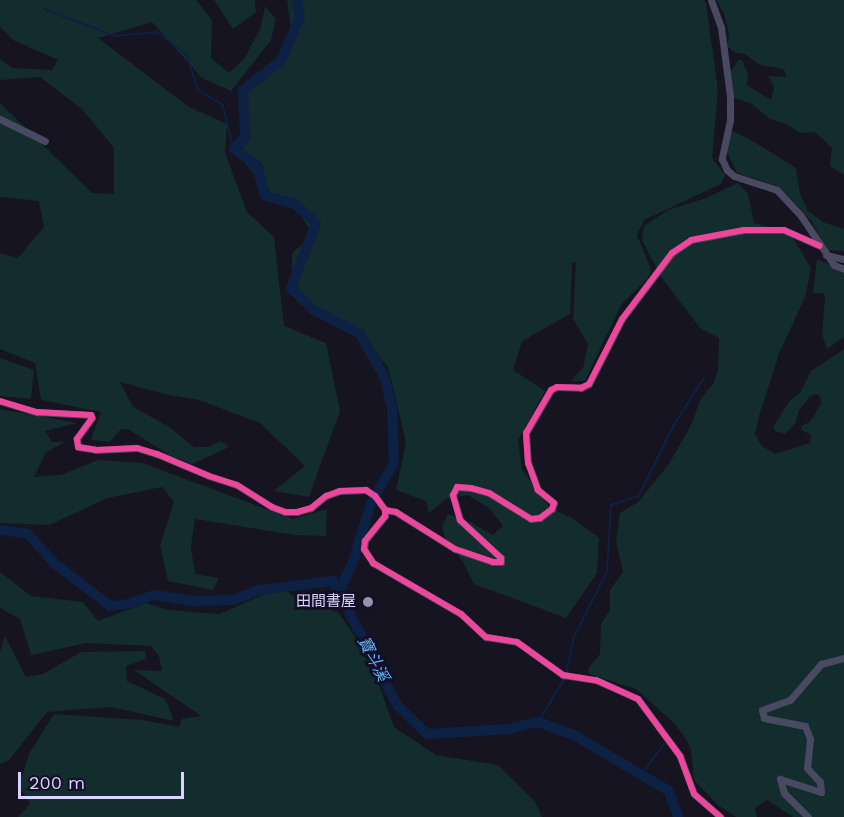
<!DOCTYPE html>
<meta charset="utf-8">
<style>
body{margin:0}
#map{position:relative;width:844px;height:817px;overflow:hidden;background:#161421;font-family:"Work Sans","Noto Sans TC",sans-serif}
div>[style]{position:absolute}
.green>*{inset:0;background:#132c2d}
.stream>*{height:1.5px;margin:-0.75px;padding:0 0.75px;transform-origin:0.75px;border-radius:0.75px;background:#0d2144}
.river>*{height:10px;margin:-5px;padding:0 5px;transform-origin:5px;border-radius:5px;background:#0d2144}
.minor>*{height:7px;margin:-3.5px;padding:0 3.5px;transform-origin:3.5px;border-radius:3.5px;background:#4a4962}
.cycleway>*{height:6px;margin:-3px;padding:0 3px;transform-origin:3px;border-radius:3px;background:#ed469a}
.dots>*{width:16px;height:16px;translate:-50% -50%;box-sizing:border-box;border:3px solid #130f26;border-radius:50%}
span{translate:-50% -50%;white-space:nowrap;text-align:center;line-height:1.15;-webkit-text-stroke:6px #130f26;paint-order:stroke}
.poi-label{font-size:15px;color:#d9d4ff}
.right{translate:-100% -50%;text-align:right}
.water-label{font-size:16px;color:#62b6ff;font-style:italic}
.scale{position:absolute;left:18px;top:772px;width:166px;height:27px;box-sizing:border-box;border:3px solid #d9d4ff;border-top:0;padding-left:8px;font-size:18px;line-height:21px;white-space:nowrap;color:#d9d4ff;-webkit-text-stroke:4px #130f26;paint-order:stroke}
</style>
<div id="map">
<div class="green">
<div style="clip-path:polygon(0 0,196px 0,212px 20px,211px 58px,229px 73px,244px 59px,261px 27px,265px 6px,276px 19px,271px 40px,231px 91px,202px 78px,152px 22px,98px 38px,189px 107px,227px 124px,225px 152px,247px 212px,274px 237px,284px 326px,326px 343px,340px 411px,309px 497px,274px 491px,305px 466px,260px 423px,199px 400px,168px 395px,120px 382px,133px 407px,168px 426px,194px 447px,208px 447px,221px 441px,229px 447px,192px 464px,171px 456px,128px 429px,120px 430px,110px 442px,91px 440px,101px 412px,41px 400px,35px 363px,0 349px,0 253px,18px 258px,44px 227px,39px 201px,0 197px,0 103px,92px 193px,114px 194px,114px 148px,82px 109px,40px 77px,0 80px,0 59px,12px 68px,52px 70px,58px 60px,13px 40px,0 27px)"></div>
<div style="clip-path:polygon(214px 0,255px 0,256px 12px,233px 29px)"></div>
<div style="clip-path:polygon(287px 0,704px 0,706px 4px,718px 90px,712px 158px,725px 175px,721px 184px,644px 220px,637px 235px,651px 269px,648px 278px,621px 305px,585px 381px,571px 381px,583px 368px,588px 344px,573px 319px,576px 262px,572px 263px,570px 314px,522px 341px,513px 370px,545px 391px,518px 440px,522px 469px,550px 508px,572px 518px,599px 538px,597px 573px,566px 618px,474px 584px,462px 560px,446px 542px,442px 527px,448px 514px,472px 523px,493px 535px,503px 526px,489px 508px,468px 495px,446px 499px,429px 513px,426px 501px,396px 490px,406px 442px,388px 367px,361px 336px,292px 290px,292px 253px,313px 236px,301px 215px,270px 192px,242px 160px,244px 137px,241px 100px,293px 46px)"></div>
<div style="clip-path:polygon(716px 0,844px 0,844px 175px,830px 166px,832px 148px,815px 132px,800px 133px,786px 124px,770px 119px,752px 104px,732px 97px,730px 73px,738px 60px,742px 60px,748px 73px,747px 85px,771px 100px,774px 87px,768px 76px,786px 77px,784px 69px,760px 65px,745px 54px,736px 53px,727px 46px,729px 34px,724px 14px)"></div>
<div style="clip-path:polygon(732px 131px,748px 138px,796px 168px,800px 194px,808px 211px,823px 222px,844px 229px,844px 251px,827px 250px,812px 222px,780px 187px,737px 173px,727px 152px,728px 140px)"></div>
<div style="clip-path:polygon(738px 183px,748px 194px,754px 223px,790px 233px,811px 268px,805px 297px,779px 354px,759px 416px,755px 434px,762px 446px,775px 454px,810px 443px,811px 435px,802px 430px,801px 426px,810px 422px,822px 402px,818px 394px,810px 396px,799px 410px,795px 424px,785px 434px,775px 431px,773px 427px,789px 402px,800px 393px,811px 371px,844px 349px,844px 817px,793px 817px,767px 800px,755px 808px,757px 817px,736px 817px,719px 806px,694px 780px,691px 750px,685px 737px,673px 722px,636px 689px,589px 674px,588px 669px,600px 654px,601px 624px,610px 610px,610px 590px,623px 572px,616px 542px,620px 513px,638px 502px,669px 464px,692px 423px,700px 400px,713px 384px,718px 370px,719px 338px,701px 329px,661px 277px,642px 240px,644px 226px,668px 210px,706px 198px)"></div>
<div style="clip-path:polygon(817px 259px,844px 271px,844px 337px,827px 349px,822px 335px,825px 297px,823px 293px,813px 293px)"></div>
<div style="clip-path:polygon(0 358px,34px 370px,31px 399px,0 396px)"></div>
<div style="clip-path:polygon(0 409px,77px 423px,45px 431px,52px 442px,65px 442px,46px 452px,34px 477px,61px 475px,98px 460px,142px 463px,293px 519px,327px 509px,326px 536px,295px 535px,195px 519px,191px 547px,195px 574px,219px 578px,213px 590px,168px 581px,160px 546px,174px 502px,162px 487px,108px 498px,49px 525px,0 523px)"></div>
<div style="clip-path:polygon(0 572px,31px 596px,83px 602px,98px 621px,146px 603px,168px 610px,219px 614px,281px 587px,301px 602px,338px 612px,369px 657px,394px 727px,436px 755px,498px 765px,535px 802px,542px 817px,18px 817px,30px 804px,19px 786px,29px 754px,54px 714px,142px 720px,179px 727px,182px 719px,201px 716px,134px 670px,162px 671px,159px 656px,151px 646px,86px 643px,31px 655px,20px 619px,0 608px)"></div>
<div style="clip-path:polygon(5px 636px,26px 677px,43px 674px,81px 652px,145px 651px,146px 659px,126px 666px,127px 681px,165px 699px,174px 721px,111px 707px,47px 712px,9px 760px,0 764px,0 652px)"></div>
</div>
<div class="stream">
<div style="left:44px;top:9px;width:76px;rotate:20.8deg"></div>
<div style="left:115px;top:36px;width:42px;rotate:-5.4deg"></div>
<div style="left:157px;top:32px;width:38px;rotate:37deg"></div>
<div style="left:187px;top:55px;width:38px;rotate:72deg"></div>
<div style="left:199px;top:91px;width:28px;rotate:30deg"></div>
<div style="left:223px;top:105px;width:45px;rotate:76deg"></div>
<div style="left:567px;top:670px;width:34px;rotate:-78deg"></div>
<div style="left:574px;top:637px;width:73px;rotate:-63.1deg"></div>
<div style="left:607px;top:572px;width:67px;rotate:-86.6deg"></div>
<div style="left:611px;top:505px;width:29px;rotate:-18deg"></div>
<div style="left:639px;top:496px;width:79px;rotate:-63.8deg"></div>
<div style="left:674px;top:425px;width:56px;rotate:-57.4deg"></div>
<div style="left:538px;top:722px;width:49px;rotate:-58.2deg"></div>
<div style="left:640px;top:776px;width:40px;rotate:-53deg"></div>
</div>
<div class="river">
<div style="left:297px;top:0;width:17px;rotate:80deg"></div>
<div style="left:300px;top:17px;width:48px;rotate:113.4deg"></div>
<div style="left:281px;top:61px;width:48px;rotate:142.7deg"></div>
<div style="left:243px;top:90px;width:47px;rotate:87.6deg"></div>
<div style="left:245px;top:137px;width:16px;rotate:133deg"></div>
<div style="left:234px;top:149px;width:29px;rotate:36deg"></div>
<div style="left:257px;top:166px;width:31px;rotate:75deg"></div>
<div style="left:265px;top:196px;width:30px;rotate:14deg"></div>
<div style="left:294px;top:203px;width:30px;rotate:42deg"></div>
<div style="left:316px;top:223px;width:70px;rotate:111deg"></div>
<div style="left:291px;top:288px;width:32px;rotate:44deg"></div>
<div style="left:314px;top:310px;width:52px;rotate:27.6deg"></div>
<div style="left:360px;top:334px;width:48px;rotate:60.3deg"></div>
<div style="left:384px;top:376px;width:34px;rotate:76deg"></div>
<div style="left:392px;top:409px;width:54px;rotate:87.9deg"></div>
<div style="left:394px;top:463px;width:46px;rotate:119.9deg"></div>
<div style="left:371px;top:503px;width:62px;rotate:107deg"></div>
<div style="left:353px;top:562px;width:31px;rotate:115deg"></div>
<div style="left:0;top:530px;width:28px;rotate:8deg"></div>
<div style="left:28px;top:534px;width:38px;rotate:48deg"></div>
<div style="left:53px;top:562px;width:72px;rotate:37.7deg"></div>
<div style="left:110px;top:606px;width:18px;rotate:-6deg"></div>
<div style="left:128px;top:604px;width:28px;rotate:-19deg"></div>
<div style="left:154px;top:595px;width:36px;rotate:9deg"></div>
<div style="left:190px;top:601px;width:44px;rotate:-1.3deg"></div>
<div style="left:234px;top:600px;width:27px;rotate:-22deg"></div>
<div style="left:259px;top:590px;width:75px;rotate:-6.9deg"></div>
<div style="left:333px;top:581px;width:140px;rotate:62.7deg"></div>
<div style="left:397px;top:705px;width:42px;rotate:44deg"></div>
<div style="left:427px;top:734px;width:82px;rotate:-3.5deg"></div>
<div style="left:509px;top:729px;width:30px;rotate:-14deg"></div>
<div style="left:538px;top:722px;width:38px;rotate:20deg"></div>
<div style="left:574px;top:735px;width:110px;rotate:30.5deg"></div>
<div style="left:669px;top:791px;width:28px;rotate:71deg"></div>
</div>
<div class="minor">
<div style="left:711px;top:0;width:29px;rotate:70deg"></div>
<div style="left:721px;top:27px;width:70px;rotate:82.6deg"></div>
<div style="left:730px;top:96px;width:24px;rotate:90deg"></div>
<div style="left:730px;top:120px;width:40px;rotate:102deg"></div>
<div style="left:722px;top:159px;width:12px;rotate:66deg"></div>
<div style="left:727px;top:170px;width:9px;rotate:41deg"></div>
<div style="left:734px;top:176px;width:45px;rotate:18deg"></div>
<div style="left:777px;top:190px;width:35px;rotate:47deg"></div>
<div style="left:801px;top:216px;width:59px;rotate:56deg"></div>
<div style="left:834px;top:265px;width:11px;rotate:22deg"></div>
<div style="left:0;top:119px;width:50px;rotate:26.1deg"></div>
<div style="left:826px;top:255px;width:18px;rotate:13deg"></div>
<div style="left:0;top:401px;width:39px;rotate:17deg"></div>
<div style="left:37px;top:412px;width:54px;rotate:3.2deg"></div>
<div style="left:91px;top:415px;width:3px;rotate:72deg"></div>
<div style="left:92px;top:418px;width:26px;rotate:126deg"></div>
<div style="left:77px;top:439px;width:8px;rotate:83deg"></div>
<div style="left:78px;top:447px;width:18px;rotate:9deg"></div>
<div style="left:96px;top:450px;width:41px;rotate:-2.8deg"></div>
<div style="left:137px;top:448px;width:21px;rotate:17deg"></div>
<div style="left:157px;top:454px;width:56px;rotate:22.9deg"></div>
<div style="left:209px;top:476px;width:29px;rotate:18deg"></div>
<div style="left:237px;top:485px;width:41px;rotate:32.2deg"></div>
<div style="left:272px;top:507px;width:14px;rotate:21deg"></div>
<div style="left:285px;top:512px;width:12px"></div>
<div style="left:297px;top:512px;width:15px;rotate:-16deg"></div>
<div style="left:311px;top:508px;width:19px;rotate:-39deg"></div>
<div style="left:326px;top:496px;width:15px;rotate:-20deg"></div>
<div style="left:340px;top:491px;width:26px;rotate:-2deg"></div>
<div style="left:366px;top:490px;width:11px;rotate:34deg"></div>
<div style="left:375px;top:496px;width:17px;rotate:54deg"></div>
<div style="left:385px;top:510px;width:6px;rotate:90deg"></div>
<div style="left:385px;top:516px;width:32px;rotate:129deg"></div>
<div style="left:365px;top:541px;width:8px;rotate:97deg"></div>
<div style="left:364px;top:549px;width:17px;rotate:57deg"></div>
<div style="left:373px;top:563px;width:102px;rotate:30.1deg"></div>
<div style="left:461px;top:614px;width:34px;rotate:43deg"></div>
<div style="left:486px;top:637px;width:31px;rotate:9deg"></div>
<div style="left:517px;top:642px;width:57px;rotate:35.7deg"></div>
<div style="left:563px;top:675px;width:33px;rotate:9deg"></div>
<div style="left:596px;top:680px;width:46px;rotate:24.3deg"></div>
<div style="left:638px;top:699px;width:71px;rotate:53.6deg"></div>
<div style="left:680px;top:756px;width:40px;rotate:69.8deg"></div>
<div style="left:694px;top:794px;width:35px;rotate:41deg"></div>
<div style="left:385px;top:510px;width:11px;rotate:10deg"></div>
<div style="left:396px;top:512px;width:70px;rotate:32.1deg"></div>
<div style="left:455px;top:549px;width:40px;rotate:18.9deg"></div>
<div style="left:493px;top:562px;width:8px"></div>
<div style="left:501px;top:562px;width:4px;rotate:-90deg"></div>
<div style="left:501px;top:558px;width:56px;rotate:-137.2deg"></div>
<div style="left:460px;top:520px;width:26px;rotate:-106deg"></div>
<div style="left:453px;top:495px;width:9px;rotate:-63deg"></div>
<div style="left:457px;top:487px;width:14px;rotate:4deg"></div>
<div style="left:471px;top:488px;width:19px;rotate:16deg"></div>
<div style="left:489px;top:493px;width:49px;rotate:31.8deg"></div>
<div style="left:531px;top:519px;width:9px;rotate:-6deg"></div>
<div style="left:540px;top:518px;width:15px;rotate:-37deg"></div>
<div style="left:552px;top:509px;width:6px;rotate:-72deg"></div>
<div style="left:554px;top:503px;width:21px;rotate:-141deg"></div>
<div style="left:538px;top:490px;width:29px;rotate:-110deg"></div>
<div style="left:528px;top:463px;width:30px;rotate:-94deg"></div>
<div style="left:526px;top:433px;width:50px;rotate:-59.8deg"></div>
<div style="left:551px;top:390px;width:7px;rotate:-27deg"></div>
<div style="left:557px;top:387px;width:24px;rotate:2deg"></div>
<div style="left:581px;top:388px;width:9px;rotate:-27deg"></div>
<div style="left:589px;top:384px;width:73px;rotate:-63.1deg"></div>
<div style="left:622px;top:319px;width:83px;rotate:-52.9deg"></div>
<div style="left:672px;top:253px;width:23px;rotate:-34deg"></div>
<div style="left:691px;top:240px;width:54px;rotate:-10.7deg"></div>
<div style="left:744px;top:230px;width:40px"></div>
<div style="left:784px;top:230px;width:39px;rotate:24deg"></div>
<div style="left:808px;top:817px;width:34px;rotate:-135deg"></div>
<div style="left:784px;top:793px;width:15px;rotate:-106deg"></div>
<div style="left:780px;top:779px;width:43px;rotate:17.6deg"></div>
<div style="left:821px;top:792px;width:10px;rotate:-96deg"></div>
<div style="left:820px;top:782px;width:19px;rotate:-133deg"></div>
<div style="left:807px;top:768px;width:29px;rotate:-84deg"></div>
<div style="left:810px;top:739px;width:14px;rotate:-111deg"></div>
<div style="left:805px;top:726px;width:42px;rotate:-169deg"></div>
<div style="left:764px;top:718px;width:8px;rotate:-104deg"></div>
<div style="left:762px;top:710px;width:30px;rotate:-20deg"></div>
<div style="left:790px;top:700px;width:48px;rotate:-49.3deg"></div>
<div style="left:821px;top:664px;width:24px;rotate:-15deg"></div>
</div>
<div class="cycleway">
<div style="left:0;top:401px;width:39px;rotate:17deg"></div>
<div style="left:37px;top:412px;width:54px;rotate:3.2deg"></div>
<div style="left:91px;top:415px;width:3px;rotate:72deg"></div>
<div style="left:92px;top:418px;width:26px;rotate:126deg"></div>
<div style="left:77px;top:439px;width:8px;rotate:83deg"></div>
<div style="left:78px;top:447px;width:18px;rotate:9deg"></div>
<div style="left:96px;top:450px;width:41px;rotate:-2.8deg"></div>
<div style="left:137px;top:448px;width:21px;rotate:17deg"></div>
<div style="left:157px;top:454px;width:56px;rotate:22.9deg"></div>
<div style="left:209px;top:476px;width:29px;rotate:18deg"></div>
<div style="left:237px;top:485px;width:41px;rotate:32.2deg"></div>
<div style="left:272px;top:507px;width:14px;rotate:21deg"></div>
<div style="left:285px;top:512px;width:12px"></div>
<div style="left:297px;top:512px;width:15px;rotate:-16deg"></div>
<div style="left:311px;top:508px;width:19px;rotate:-39deg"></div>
<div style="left:326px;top:496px;width:15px;rotate:-20deg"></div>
<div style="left:340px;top:491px;width:26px;rotate:-2deg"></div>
<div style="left:366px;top:490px;width:11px;rotate:34deg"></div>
<div style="left:375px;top:496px;width:17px;rotate:54deg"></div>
<div style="left:385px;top:510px;width:6px;rotate:90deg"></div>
<div style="left:385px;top:516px;width:32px;rotate:129deg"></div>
<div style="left:365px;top:541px;width:8px;rotate:97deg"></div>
<div style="left:364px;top:549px;width:17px;rotate:57deg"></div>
<div style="left:373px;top:563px;width:102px;rotate:30.1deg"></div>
<div style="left:461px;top:614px;width:34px;rotate:43deg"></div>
<div style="left:486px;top:637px;width:31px;rotate:9deg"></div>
<div style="left:517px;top:642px;width:57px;rotate:35.7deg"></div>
<div style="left:563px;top:675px;width:33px;rotate:9deg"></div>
<div style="left:596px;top:680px;width:46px;rotate:24.3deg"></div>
<div style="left:638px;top:699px;width:71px;rotate:53.6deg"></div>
<div style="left:680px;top:756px;width:40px;rotate:69.8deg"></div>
<div style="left:694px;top:794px;width:35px;rotate:41deg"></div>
<div style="left:385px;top:510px;width:11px;rotate:10deg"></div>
<div style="left:396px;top:512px;width:70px;rotate:32.1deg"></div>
<div style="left:455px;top:549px;width:40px;rotate:18.9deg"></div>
<div style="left:493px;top:562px;width:8px"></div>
<div style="left:501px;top:562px;width:4px;rotate:-90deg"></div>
<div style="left:501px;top:558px;width:56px;rotate:-137.2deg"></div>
<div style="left:460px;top:520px;width:26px;rotate:-106deg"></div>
<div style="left:453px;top:495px;width:9px;rotate:-63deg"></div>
<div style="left:457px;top:487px;width:14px;rotate:4deg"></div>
<div style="left:471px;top:488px;width:19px;rotate:16deg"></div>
<div style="left:489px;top:493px;width:49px;rotate:31.8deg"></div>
<div style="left:531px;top:519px;width:9px;rotate:-6deg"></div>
<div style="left:540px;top:518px;width:15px;rotate:-37deg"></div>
<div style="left:552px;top:509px;width:6px;rotate:-72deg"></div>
<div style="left:554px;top:503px;width:21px;rotate:-141deg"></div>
<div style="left:538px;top:490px;width:29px;rotate:-110deg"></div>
<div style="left:528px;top:463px;width:30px;rotate:-94deg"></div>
<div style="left:526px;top:433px;width:50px;rotate:-59.8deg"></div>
<div style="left:551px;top:390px;width:7px;rotate:-27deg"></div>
<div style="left:557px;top:387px;width:24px;rotate:2deg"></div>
<div style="left:581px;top:388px;width:9px;rotate:-27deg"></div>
<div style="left:589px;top:384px;width:73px;rotate:-63.1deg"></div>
<div style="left:622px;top:319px;width:83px;rotate:-52.9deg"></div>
<div style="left:672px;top:253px;width:23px;rotate:-34deg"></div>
<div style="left:691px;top:240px;width:54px;rotate:-10.7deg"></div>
<div style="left:744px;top:230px;width:40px"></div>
<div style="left:784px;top:230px;width:39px;rotate:24deg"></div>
</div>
<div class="dots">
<div style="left:368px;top:602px;background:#9591b1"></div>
</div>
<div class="poi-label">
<span class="right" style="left:356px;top:602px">田間書屋</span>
</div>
<div class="water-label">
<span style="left:373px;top:659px;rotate:63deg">寶斗溪</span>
</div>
<div class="scale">200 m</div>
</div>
